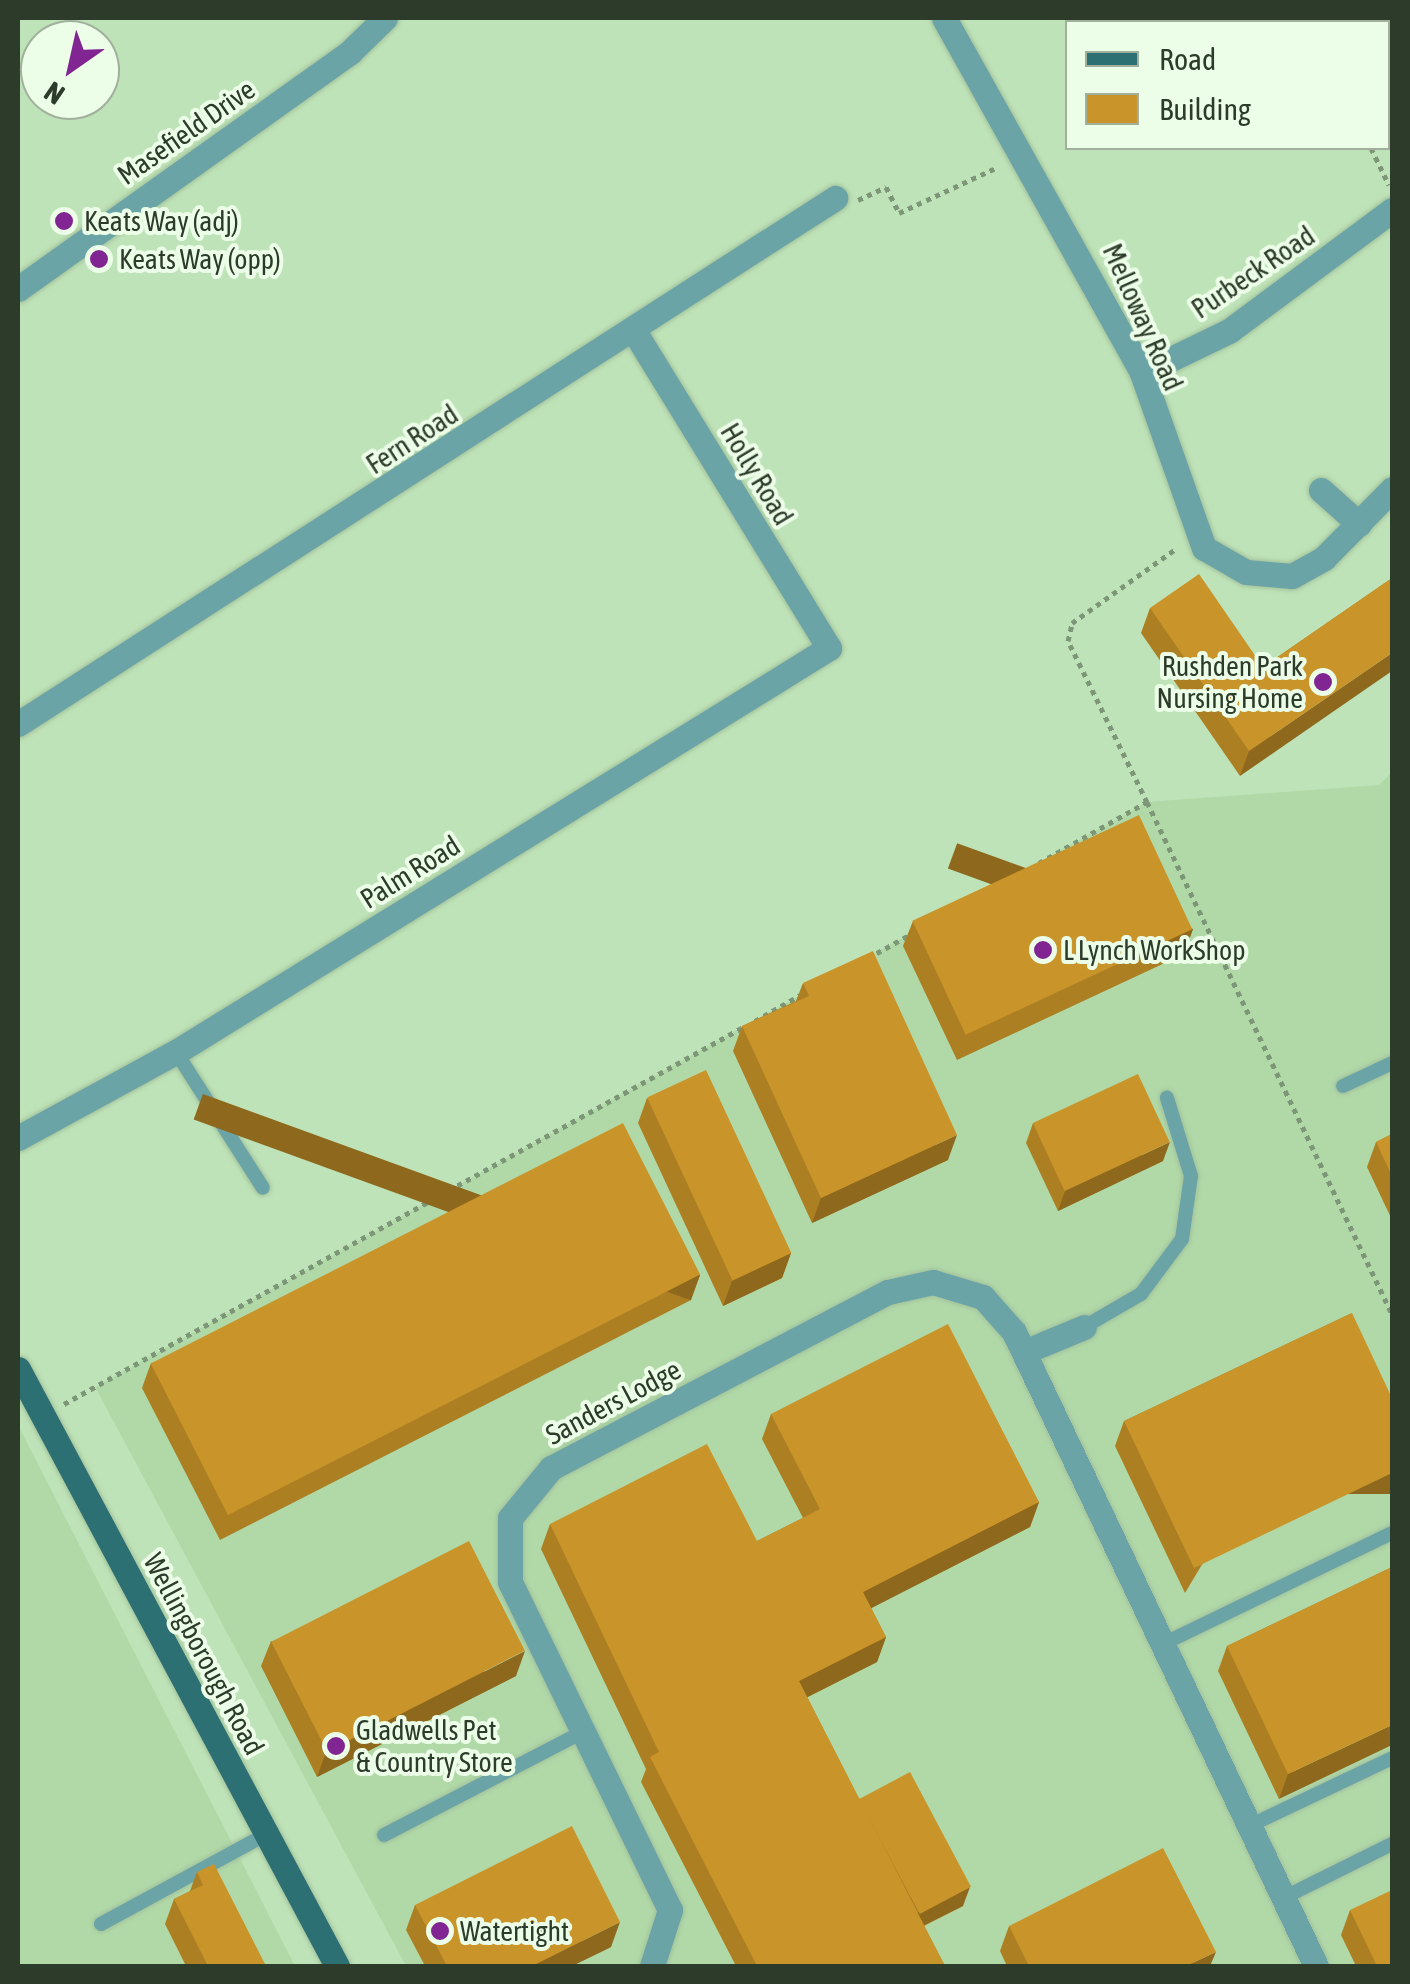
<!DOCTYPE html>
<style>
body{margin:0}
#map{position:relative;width:1410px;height:1984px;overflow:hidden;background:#bfe3b8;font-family:"Asap Condensed",sans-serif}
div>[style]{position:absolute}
.built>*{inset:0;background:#b1d9a8}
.path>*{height:5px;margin-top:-2.5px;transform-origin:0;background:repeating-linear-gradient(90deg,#7c9677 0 5px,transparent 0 10px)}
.roads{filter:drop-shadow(0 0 2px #a2c19c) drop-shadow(0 0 2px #a2c19c)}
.service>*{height:14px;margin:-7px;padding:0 7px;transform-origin:7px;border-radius:7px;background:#6ba4a7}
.minor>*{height:25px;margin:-12.5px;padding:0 12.5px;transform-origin:12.5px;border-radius:12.5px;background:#6ba4a7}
.primary>*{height:25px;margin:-12.5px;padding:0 12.5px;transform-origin:12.5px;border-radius:12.5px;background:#2d7074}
.wall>*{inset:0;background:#ad7f23}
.shaded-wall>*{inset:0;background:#8d681d;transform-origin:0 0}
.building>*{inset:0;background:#c99429;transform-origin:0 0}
.dots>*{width:28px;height:28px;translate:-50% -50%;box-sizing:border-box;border:5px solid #ecfee8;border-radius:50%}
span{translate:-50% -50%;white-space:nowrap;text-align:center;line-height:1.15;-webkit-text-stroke:8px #ecfee8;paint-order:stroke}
.street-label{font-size:28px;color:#2d3b2a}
.poi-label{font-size:28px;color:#2d3b2a}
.left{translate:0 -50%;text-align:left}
.right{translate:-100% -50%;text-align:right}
.frame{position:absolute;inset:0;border:20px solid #2d3b2a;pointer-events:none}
.legend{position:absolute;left:1065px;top:20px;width:325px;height:130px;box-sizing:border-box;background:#ecfee8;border:2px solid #a0b09c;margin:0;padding:12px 18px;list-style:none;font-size:30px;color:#2d3b2a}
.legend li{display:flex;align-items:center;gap:20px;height:50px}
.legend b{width:50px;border:2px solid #a0b09c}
.north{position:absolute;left:20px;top:20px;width:100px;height:100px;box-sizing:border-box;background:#ecfee8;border:2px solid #a0b09c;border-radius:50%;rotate:214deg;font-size:28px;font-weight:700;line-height:40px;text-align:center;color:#2d3b2a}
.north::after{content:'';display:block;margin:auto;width:35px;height:45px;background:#802592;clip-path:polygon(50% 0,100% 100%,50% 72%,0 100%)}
</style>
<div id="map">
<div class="built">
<div style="clip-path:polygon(1392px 772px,1392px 1966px,406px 1966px,95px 1387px,1147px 802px,1379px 785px)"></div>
<div style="clip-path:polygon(18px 1425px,295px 1966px,18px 1966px)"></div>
</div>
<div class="path">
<div style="left:1371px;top:148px;width:41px;rotate:64.1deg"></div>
<div style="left:858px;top:200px;width:31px;rotate:-25deg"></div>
<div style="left:886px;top:187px;width:29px;rotate:63deg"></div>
<div style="left:899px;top:213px;width:109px;rotate:-24.9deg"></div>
<div style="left:1147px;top:802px;width:179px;rotate:-116.1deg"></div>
<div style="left:1068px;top:641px;width:18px;rotate:-77deg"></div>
<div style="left:1072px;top:623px;width:129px;rotate:-35.5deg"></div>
<div style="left:1039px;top:863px;width:124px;rotate:-29.5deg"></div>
<div style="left:1147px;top:802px;width:568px;rotate:64.43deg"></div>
<div style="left:868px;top:958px;width:49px;rotate:-29.2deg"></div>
<div style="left:755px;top:1021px;width:54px;rotate:-29.9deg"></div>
<div style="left:64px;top:1404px;width:779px;rotate:-29.03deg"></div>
</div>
<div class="roads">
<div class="service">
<div style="left:176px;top:1052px;width:161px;rotate:57.4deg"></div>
<div style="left:1343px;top:1086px;width:54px;rotate:-25.1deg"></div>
<div style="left:1084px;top:1327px;width:66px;rotate:-30.1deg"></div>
<div style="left:1141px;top:1294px;width:69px;rotate:-53.3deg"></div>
<div style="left:1182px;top:1239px;width:64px;rotate:-81.9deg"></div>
<div style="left:1191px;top:1176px;width:82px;rotate:-107.1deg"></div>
<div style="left:1161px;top:1645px;width:257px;rotate:-25.9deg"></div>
<div style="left:1249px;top:1826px;width:158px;rotate:-25.4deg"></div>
<div style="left:384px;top:1835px;width:226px;rotate:-27.4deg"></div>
<div style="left:1283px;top:1898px;width:122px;rotate:-26.4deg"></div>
<div style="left:101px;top:1924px;width:189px;rotate:-28.5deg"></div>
</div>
<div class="minor">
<div style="left:944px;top:18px;width:406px;rotate:60.8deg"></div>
<div style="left:1142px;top:373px;width:186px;rotate:70.5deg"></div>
<div style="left:1204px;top:548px;width:48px;rotate:29.7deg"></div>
<div style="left:1246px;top:572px;width:46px;rotate:5deg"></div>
<div style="left:1292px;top:576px;width:37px;rotate:-29deg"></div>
<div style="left:1324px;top:558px;width:97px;rotate:-45.4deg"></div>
<div style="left:1259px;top:18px;width:5px;rotate:53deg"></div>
<div style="left:18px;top:289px;width:408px;rotate:-35.5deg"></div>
<div style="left:350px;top:52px;width:49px;rotate:-44.2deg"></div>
<div style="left:1142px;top:373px;width:97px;rotate:-25.8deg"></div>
<div style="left:1229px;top:331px;width:203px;rotate:-36.6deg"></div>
<div style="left:1321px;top:490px;width:51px;rotate:41.8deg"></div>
<div style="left:18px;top:724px;width:972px;rotate:-32.77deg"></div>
<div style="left:18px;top:1138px;width:180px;rotate:-28.6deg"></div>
<div style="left:176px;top:1052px;width:768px;rotate:-31.74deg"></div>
<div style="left:829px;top:648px;width:372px;rotate:-121.6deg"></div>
<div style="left:1024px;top:1352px;width:65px;rotate:-22.6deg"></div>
<div style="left:652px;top:1966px;width:59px;rotate:-72.2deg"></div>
<div style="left:670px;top:1910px;width:365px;rotate:-116deg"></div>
<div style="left:510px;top:1582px;width:64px;rotate:-90deg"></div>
<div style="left:510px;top:1518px;width:65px;rotate:-50.6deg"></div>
<div style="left:551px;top:1468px;width:380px;rotate:-27.6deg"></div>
<div style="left:888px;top:1292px;width:46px;rotate:-12.5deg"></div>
<div style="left:933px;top:1282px;width:52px;rotate:16.7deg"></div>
<div style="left:983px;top:1297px;width:47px;rotate:48.5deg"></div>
<div style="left:1014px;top:1332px;width:702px;rotate:64.53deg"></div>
</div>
<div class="primary">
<div style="left:18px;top:1369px;width:677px;rotate:61.88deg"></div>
</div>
</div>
<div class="wall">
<div style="clip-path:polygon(1392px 578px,1240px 776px,1141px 633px,1150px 608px,1263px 667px)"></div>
<div style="clip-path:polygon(913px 921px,1193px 929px,1184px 954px,957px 1060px,903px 946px)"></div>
<div style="clip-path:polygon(803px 983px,948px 1160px,812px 1223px,733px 1051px,742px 1026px,796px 1001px)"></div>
<div style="clip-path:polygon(647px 1098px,791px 1253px,782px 1278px,723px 1306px,638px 1123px)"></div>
<div style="clip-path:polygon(1033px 1123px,1163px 1161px,1058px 1211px,1026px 1143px)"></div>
<div style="clip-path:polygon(1392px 1134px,1392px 1220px,1367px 1167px,1376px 1142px)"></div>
<div style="clip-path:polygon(700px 1275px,691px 1300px,220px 1540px,142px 1388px,151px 1363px)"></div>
<div style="clip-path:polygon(1352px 1313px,1185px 1593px,1115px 1446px,1124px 1421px)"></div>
<div style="clip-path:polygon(771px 1414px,1039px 1502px,1030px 1527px,871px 1608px,886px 1637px,877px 1662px,807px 1697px,858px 1797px,963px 1906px,924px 1926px,945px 1966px,736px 1966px,641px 1782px,646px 1769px,541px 1549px,550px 1524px,757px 1541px,803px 1518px,762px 1439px)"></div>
<div style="clip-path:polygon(1392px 1567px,1279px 1799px,1218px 1671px,1227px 1646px)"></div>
<div style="clip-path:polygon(271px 1641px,516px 1676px,317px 1777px,261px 1666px)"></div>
<div style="clip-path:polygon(197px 1872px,266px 1966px,186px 1966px,165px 1924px,174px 1899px,190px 1891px)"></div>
<div style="clip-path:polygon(415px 1905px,611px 1947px,572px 1966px,425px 1966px,406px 1930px)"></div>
<div style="clip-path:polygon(1350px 1910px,1392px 1966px,1356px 1966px,1341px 1935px)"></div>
<div style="clip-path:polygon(1009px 1926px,1210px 1966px,1007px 1966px,1000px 1951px)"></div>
</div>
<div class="shaded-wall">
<div style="clip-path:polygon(1392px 653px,1392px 671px,1240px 776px,1249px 751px)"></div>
<div style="left:1193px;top:929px;width:27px;height:251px;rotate:110deg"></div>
<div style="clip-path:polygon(957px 1135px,948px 1160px,812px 1223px,821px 1198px)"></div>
<div style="clip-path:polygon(1170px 1142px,1163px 1161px,1058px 1211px,1065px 1191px)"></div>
<div style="clip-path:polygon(791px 1253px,782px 1278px,723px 1306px,732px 1281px)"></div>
<div style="left:700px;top:1275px;width:27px;height:529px;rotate:110deg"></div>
<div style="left:1392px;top:1473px;width:21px;height:220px;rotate:90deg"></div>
<div style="clip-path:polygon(1039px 1502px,1030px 1527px,854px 1617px,863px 1592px)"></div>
<div style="clip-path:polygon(886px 1637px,877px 1662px,790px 1706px,799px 1681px)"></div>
<div style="clip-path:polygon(525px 1651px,516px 1676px,317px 1777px,326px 1752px)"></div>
<div style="clip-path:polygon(1392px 1725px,1392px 1745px,1279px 1799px,1288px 1774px)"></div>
<div style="clip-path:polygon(970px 1887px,963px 1906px,906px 1934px,913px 1915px)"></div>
<div style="clip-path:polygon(620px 1922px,611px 1947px,572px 1966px,532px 1966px)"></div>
<div style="clip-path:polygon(1216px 1952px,1210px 1966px,1186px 1966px)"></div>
</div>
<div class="building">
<div style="clip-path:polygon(1199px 574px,1263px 667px,1392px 578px,1392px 653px,1249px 751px,1150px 608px)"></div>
<div style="left:1139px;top:815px;width:126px;height:250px;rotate:65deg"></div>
<div style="clip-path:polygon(873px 951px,957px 1135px,821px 1198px,742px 1026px,809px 996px,803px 983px)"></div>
<div style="left:706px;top:1070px;width:202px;height:65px;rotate:65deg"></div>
<div style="left:1138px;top:1074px;width:75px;height:116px;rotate:65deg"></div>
<div style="left:623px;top:1123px;width:170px;height:530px;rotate:63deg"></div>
<div style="clip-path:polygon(1392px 1134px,1392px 1176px,1376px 1142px)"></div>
<div style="clip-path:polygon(1352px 1313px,1392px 1398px,1392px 1473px,1194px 1568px,1124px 1421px)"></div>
<div style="clip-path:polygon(948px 1324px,1039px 1502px,863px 1592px,886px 1637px,799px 1681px,945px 1966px,757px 1966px,650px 1757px,659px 1752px,550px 1524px,707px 1444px,757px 1541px,820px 1509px,771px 1414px)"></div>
<div style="left:469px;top:1541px;width:123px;height:222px;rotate:63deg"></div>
<div style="clip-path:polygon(1392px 1567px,1392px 1725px,1288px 1774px,1227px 1646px)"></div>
<div style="left:910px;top:1772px;width:130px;height:58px;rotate:62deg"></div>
<div style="clip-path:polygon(572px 1826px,620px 1922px,532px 1966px,447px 1966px,415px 1905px)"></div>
<div style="clip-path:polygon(1163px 1848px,1216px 1952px,1186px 1966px,1029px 1966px,1009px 1926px)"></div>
<div style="clip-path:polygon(214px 1864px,266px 1966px,208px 1966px,174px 1899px,203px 1885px,197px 1872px)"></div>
<div style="clip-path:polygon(1392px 1890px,1392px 1966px,1377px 1966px,1350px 1910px)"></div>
</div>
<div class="dots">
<div style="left:64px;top:221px;background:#802592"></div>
<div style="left:99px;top:259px;background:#802592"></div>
<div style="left:1323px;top:682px;background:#802592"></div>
<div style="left:1043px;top:950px;background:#802592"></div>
<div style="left:336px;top:1746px;background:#802592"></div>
<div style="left:440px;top:1931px;background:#802592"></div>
</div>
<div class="street-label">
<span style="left:186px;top:132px;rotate:-35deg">Masefield Drive</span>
<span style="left:1253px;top:272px;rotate:-34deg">Purbeck Road</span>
<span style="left:1143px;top:317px;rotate:66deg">Melloway Road</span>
<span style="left:412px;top:439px;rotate:-33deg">Fern Road</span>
<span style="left:757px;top:474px;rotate:59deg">Holly Road</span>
<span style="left:410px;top:872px;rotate:-32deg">Palm Road</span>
<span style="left:613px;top:1402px;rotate:-28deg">Sanders Lodge</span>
<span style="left:204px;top:1654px;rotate:62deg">Wellingborough Road</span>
</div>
<div class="poi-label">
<span class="left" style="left:84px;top:221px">Keats Way (adj)</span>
<span class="left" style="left:119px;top:259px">Keats Way (opp)</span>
<span class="right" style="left:1303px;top:682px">Rushden Park<br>Nursing Home</span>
<span class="left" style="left:1063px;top:950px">L Lynch WorkShop</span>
<span class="left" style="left:356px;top:1746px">Gladwells Pet<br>&amp; Country Store</span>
<span class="left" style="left:460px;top:1931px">Watertight</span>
</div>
<div class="frame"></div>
<ul class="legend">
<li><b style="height:12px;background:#2d7074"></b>Road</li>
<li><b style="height:28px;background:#c99429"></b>Building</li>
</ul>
<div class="north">N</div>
</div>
